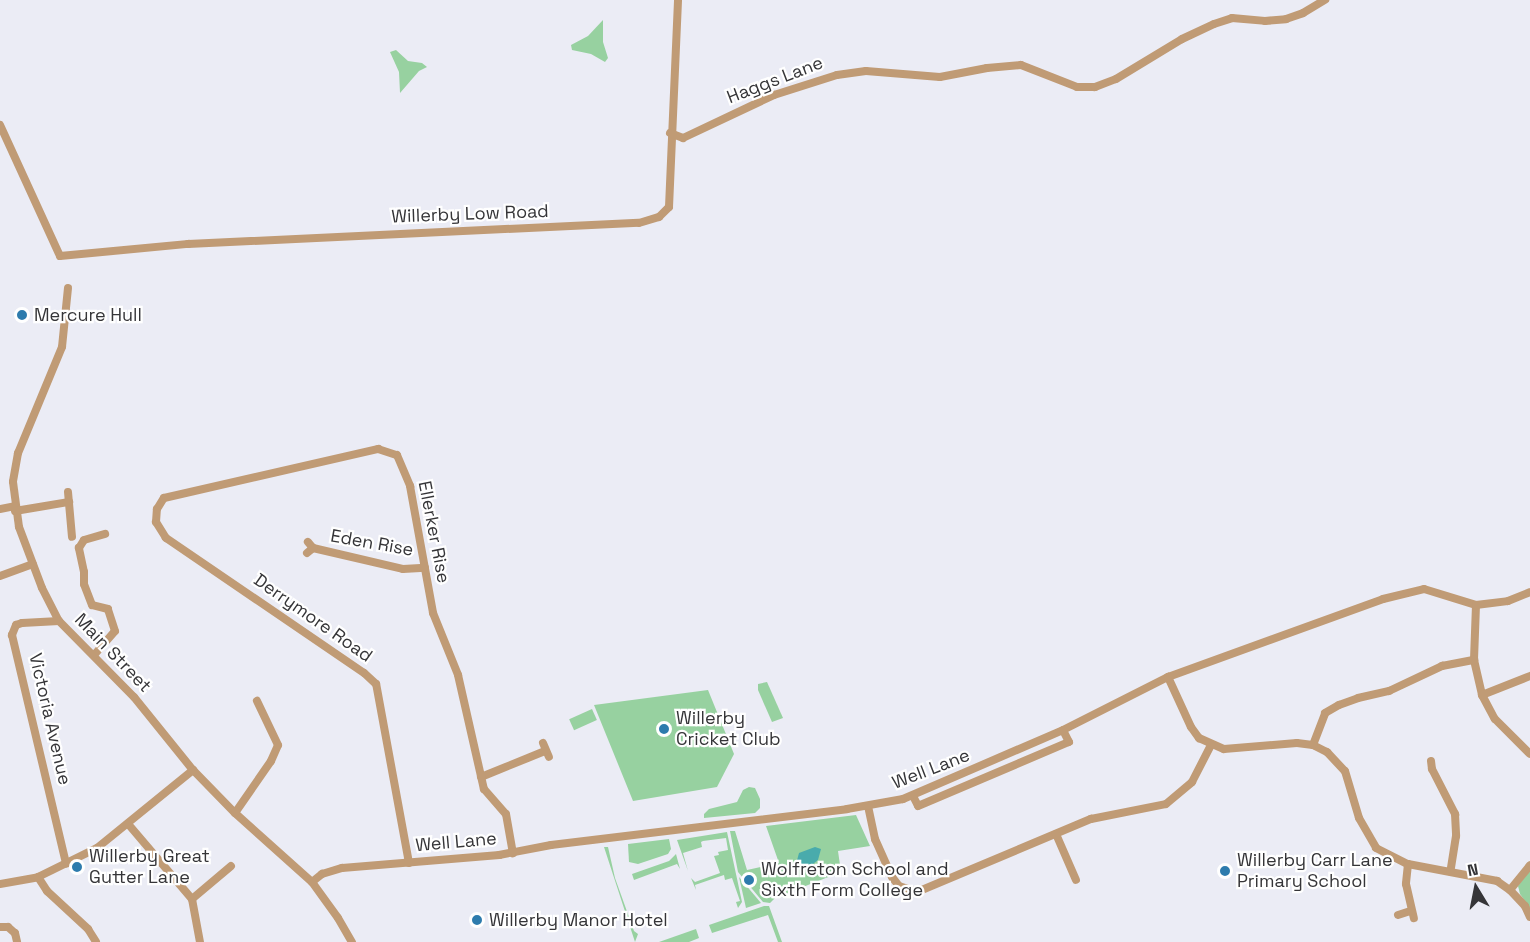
<!DOCTYPE html>
<style>
body{margin:0}
#map{position:relative;width:1530px;height:942px;overflow:hidden;background:#ebecf5;font-family:"Space Grotesk",sans-serif}
div>[style]{position:absolute}
.green>*{inset:0;background:#97d1a0;transform-origin:0 0}
.water>*{inset:0;background:#49abac}
.street>*{height:8px;margin:-4px;padding:0 4px;transform-origin:4px;border-radius:4px;background:#c09b75}
.dots>*{width:16px;height:16px;translate:-50% -50%;box-sizing:border-box;border:3px solid #fff;border-radius:50%}
span{translate:-50% -50%;white-space:nowrap;text-align:center;line-height:1.15;-webkit-text-stroke:4.5px #fff;paint-order:stroke}
.street-label{font-size:18px;color:#353538}
.poi-label{font-size:18px;color:#353538}
.left{translate:0 -50%;text-align:left}
.north{position:absolute;left:1446px;top:858px;width:60px;height:60px;-webkit-text-stroke:4px #fff;paint-order:stroke;rotate:350deg;font-size:16px;font-weight:700;line-height:24px;text-align:center;color:#353538}
.north::after{content:'';display:block;margin:auto;width:21px;height:27px;background:#353538;clip-path:polygon(50% 0,100% 100%,50% 72%,0 100%)}
</style>
<div id="map">
<div class="green">
<div style="clip-path:polygon(603px 20px,603px 42px,608px 58px,605px 62px,591px 54px,572px 50px,571px 45px,588px 36px)"></div>
<div style="clip-path:polygon(396px 50px,408px 61px,422px 63px,427px 67px,419px 71px,400px 93px,399px 72px,390px 52px)"></div>
<div style="clip-path:polygon(767px 682px,783px 718px,772px 722px,758px 690px,758px 684px)"></div>
<div style="clip-path:polygon(708px 690px,734px 754px,717px 787px,633px 801px,594px 705px)"></div>
<div style="left:592px;top:709px;width:12px;height:25px;rotate:66deg"></div>
<div style="clip-path:polygon(749px 787px,755px 788px,760px 799px,760px 808px,755px 813px,704px 818px,704px 814px,709px 809px,737px 802px,743px 790px)"></div>
<div style="clip-path:polygon(856px 815px,870px 846px,838px 851px,841px 872px,775px 898px,770px 903px,763px 902px,738px 872px,730px 831px,735px 831px,747px 870px,779px 863px,766px 826px)"></div>
<div style="clip-path:polygon(727px 832px,742px 902px,738px 908px,736px 902px,740px 901px,732px 878px,725px 880px,724px 875px,721px 876px,695px 885px,696px 890px,691px 878px,695px 882px,720px 873px,714px 856px,719px 855px,718px 852px,728px 850px,726px 838px,703px 841px,701px 842px,702px 847px,683px 853px,688px 871px,677px 840px)"></div>
<div style="clip-path:polygon(669px 839px,671px 849px,668px 854px,638px 864px,629px 862px,628px 844px)"></div>
<div style="clip-path:polygon(604px 847px,608px 847px,615px 878px,634px 931px,638px 934px,635px 942px)"></div>
<div style="clip-path:polygon(676px 854px,680px 869px,677px 864px,634px 880px,632px 874px,669px 861px)"></div>
<div style="clip-path:polygon(1530px 870px,1530px 908px,1520px 894px,1518px 886px)"></div>
<div style="clip-path:polygon(739px 877px,761px 903px,746px 908px)"></div>
<div style="clip-path:polygon(764px 906px,769px 906px,782px 942px,778px 942px,768px 915px,712px 933px,709px 925px)"></div>
<div style="clip-path:polygon(696px 929px,699px 938px,689px 942px,659px 942px)"></div>
</div>
<div class="water">
<div style="clip-path:polygon(815px 847px,821px 849px,818px 860px,804px 871px,795px 868px,799px 853px)"></div>
</div>
<div class="street">
<div style="left:0;top:125px;width:144px;rotate:65.4deg"></div>
<div style="left:60px;top:256px;width:129px;rotate:-5.4deg"></div>
<div style="left:188px;top:244px;width:451px;rotate:-2.7deg"></div>
<div style="left:639px;top:223px;width:21px;rotate:-17deg"></div>
<div style="left:659px;top:217px;width:14px;rotate:-45deg"></div>
<div style="left:669px;top:207px;width:207px;rotate:-87.5deg"></div>
<div style="left:670px;top:133px;width:14px;rotate:21deg"></div>
<div style="left:683px;top:138px;width:101px;rotate:-25.3deg"></div>
<div style="left:774px;top:95px;width:66px;rotate:-17.6deg"></div>
<div style="left:837px;top:75px;width:29px;rotate:-8deg"></div>
<div style="left:866px;top:71px;width:74px;rotate:4.6deg"></div>
<div style="left:940px;top:77px;width:48px;rotate:-10.8deg"></div>
<div style="left:987px;top:68px;width:34px;rotate:-5deg"></div>
<div style="left:1021px;top:65px;width:60px;rotate:21.4deg"></div>
<div style="left:1077px;top:87px;width:18px"></div>
<div style="left:1095px;top:87px;width:22px;rotate:-21deg"></div>
<div style="left:1116px;top:79px;width:77px;rotate:-31.2deg"></div>
<div style="left:1182px;top:39px;width:35px;rotate:-25deg"></div>
<div style="left:1214px;top:24px;width:19px;rotate:-18deg"></div>
<div style="left:1232px;top:18px;width:33px;rotate:5deg"></div>
<div style="left:1265px;top:21px;width:21px;rotate:-5deg"></div>
<div style="left:1286px;top:19px;width:18px;rotate:-19deg"></div>
<div style="left:1303px;top:13px;width:26px;rotate:-31deg"></div>
<div style="left:68px;top:288px;width:59px;rotate:95.8deg"></div>
<div style="left:62px;top:347px;width:115px;rotate:112.5deg"></div>
<div style="left:18px;top:453px;width:29px;rotate:100deg"></div>
<div style="left:13px;top:482px;width:45px;rotate:82.4deg"></div>
<div style="left:19px;top:527px;width:65px;rotate:69.3deg"></div>
<div style="left:42px;top:588px;width:37px;rotate:63deg"></div>
<div style="left:59px;top:621px;width:107px;rotate:45.4deg"></div>
<div style="left:134px;top:697px;width:94px;rotate:51.1deg"></div>
<div style="left:193px;top:770px;width:60px;rotate:45.7deg"></div>
<div style="left:235px;top:813px;width:103px;rotate:41.9deg"></div>
<div style="left:312px;top:882px;width:44px;rotate:54.2deg"></div>
<div style="left:338px;top:918px;width:28px;rotate:60deg"></div>
<div style="left:68px;top:492px;width:45px;rotate:84.9deg"></div>
<div style="left:0;top:509px;width:15px;rotate:-11deg"></div>
<div style="left:15px;top:511px;width:55px;rotate:-9.5deg"></div>
<div style="left:313px;top:548px;width:92px;rotate:13.1deg"></div>
<div style="left:403px;top:569px;width:22px;rotate:-3deg"></div>
<div style="left:307px;top:553px;width:8px;rotate:-40deg"></div>
<div style="left:313px;top:548px;width:8px;rotate:-130deg"></div>
<div style="left:0;top:576px;width:35px;rotate:-20deg"></div>
<div style="left:1476px;top:605px;width:55px;rotate:92.1deg"></div>
<div style="left:1474px;top:660px;width:36px;rotate:77deg"></div>
<div style="left:1482px;top:695px;width:27px;rotate:62deg"></div>
<div style="left:1495px;top:719px;width:49px;rotate:45deg"></div>
<div style="left:59px;top:621px;width:37px;rotate:177deg"></div>
<div style="left:22px;top:623px;width:6px;rotate:162deg"></div>
<div style="left:16px;top:625px;width:11px;rotate:112deg"></div>
<div style="left:12px;top:635px;width:235px;rotate:76.7deg"></div>
<div style="left:95px;top:654px;width:30px;rotate:-49deg"></div>
<div style="left:115px;top:631px;width:23px;rotate:-108deg"></div>
<div style="left:108px;top:609px;width:16px;rotate:-166deg"></div>
<div style="left:92px;top:605px;width:22px;rotate:-111deg"></div>
<div style="left:84px;top:584px;width:12px;rotate:-90deg"></div>
<div style="left:84px;top:572px;width:25px;rotate:-102deg"></div>
<div style="left:79px;top:548px;width:9px;rotate:-58deg"></div>
<div style="left:84px;top:540px;width:22px;rotate:-16deg"></div>
<div style="left:1168px;top:677px;width:55px;rotate:65.3deg"></div>
<div style="left:1191px;top:727px;width:14px;rotate:54deg"></div>
<div style="left:1199px;top:738px;width:27px;rotate:24deg"></div>
<div style="left:1224px;top:749px;width:73px;rotate:-4.7deg"></div>
<div style="left:1297px;top:743px;width:16px;rotate:7deg"></div>
<div style="left:1313px;top:745px;width:16px;rotate:27deg"></div>
<div style="left:1327px;top:752px;width:26px;rotate:47deg"></div>
<div style="left:1345px;top:771px;width:49px;rotate:73.4deg"></div>
<div style="left:1359px;top:818px;width:34px;rotate:60deg"></div>
<div style="left:1376px;top:848px;width:36px;rotate:27deg"></div>
<div style="left:1408px;top:864px;width:91px;rotate:10.8deg"></div>
<div style="left:1497px;top:881px;width:16px;rotate:35deg"></div>
<div style="left:1510px;top:890px;width:22px;rotate:47deg"></div>
<div style="left:1525px;top:906px;width:12px;rotate:66deg"></div>
<div style="left:1482px;top:695px;width:52px;rotate:-21.6deg"></div>
<div style="left:543px;top:743px;width:15px;rotate:67deg"></div>
<div style="left:1313px;top:745px;width:34px;rotate:-69deg"></div>
<div style="left:1325px;top:713px;width:16px;rotate:-30deg"></div>
<div style="left:1339px;top:705px;width:20px;rotate:-20deg"></div>
<div style="left:1358px;top:698px;width:32px;rotate:-13deg"></div>
<div style="left:1389px;top:691px;width:59px;rotate:-25.3deg"></div>
<div style="left:1442px;top:666px;width:33px;rotate:-11deg"></div>
<div style="left:1431px;top:761px;width:8px;rotate:83deg"></div>
<div style="left:1432px;top:769px;width:51px;rotate:62.9deg"></div>
<div style="left:1455px;top:814px;width:22px;rotate:87deg"></div>
<div style="left:1456px;top:836px;width:36px;rotate:99deg"></div>
<div style="left:481px;top:777px;width:69px;rotate:-22.1deg"></div>
<div style="left:913px;top:796px;width:11px;rotate:63deg"></div>
<div style="left:918px;top:806px;width:164px;rotate:-23deg"></div>
<div style="left:1069px;top:742px;width:13px;rotate:-117deg"></div>
<div style="left:868px;top:806px;width:34px;rotate:78deg"></div>
<div style="left:875px;top:839px;width:42px;rotate:65.9deg"></div>
<div style="left:892px;top:877px;width:11px;rotate:52deg"></div>
<div style="left:899px;top:886px;width:19px;rotate:18deg"></div>
<div style="left:917px;top:892px;width:189px;rotate:-22.8deg"></div>
<div style="left:1091px;top:819px;width:76px;rotate:-11.3deg"></div>
<div style="left:1166px;top:804px;width:34px;rotate:-40deg"></div>
<div style="left:1192px;top:782px;width:42px;rotate:-62.8deg"></div>
<div style="left:235px;top:813px;width:63px;rotate:-55.3deg"></div>
<div style="left:271px;top:761px;width:17px;rotate:-66deg"></div>
<div style="left:278px;top:745px;width:49px;rotate:-115.5deg"></div>
<div style="left:129px;top:825px;width:97px;rotate:49.6deg"></div>
<div style="left:192px;top:899px;width:44px;rotate:79.5deg"></div>
<div style="left:1056px;top:834px;width:50px;rotate:66.5deg"></div>
<div style="left:409px;top:863px;width:182px;rotate:-100.4deg"></div>
<div style="left:376px;top:684px;width:16px;rotate:-137deg"></div>
<div style="left:364px;top:673px;width:240px;rotate:-145.7deg"></div>
<div style="left:166px;top:538px;width:19px;rotate:-122deg"></div>
<div style="left:156px;top:522px;width:13px;rotate:-86deg"></div>
<div style="left:157px;top:509px;width:13px;rotate:-58deg"></div>
<div style="left:164px;top:498px;width:220px;rotate:-12.9deg"></div>
<div style="left:378px;top:449px;width:20px;rotate:18deg"></div>
<div style="left:397px;top:455px;width:34px;rotate:67deg"></div>
<div style="left:410px;top:486px;width:129px;rotate:79.7deg"></div>
<div style="left:433px;top:613px;width:67px;rotate:68deg"></div>
<div style="left:458px;top:675px;width:117px;rotate:77.2deg"></div>
<div style="left:484px;top:789px;width:33px;rotate:49deg"></div>
<div style="left:506px;top:814px;width:40px;rotate:80deg"></div>
<div style="left:1408px;top:864px;width:20px;rotate:96deg"></div>
<div style="left:1406px;top:884px;width:35px;rotate:77deg"></div>
<div style="left:38px;top:877px;width:17px;rotate:57deg"></div>
<div style="left:47px;top:891px;width:56px;rotate:42.8deg"></div>
<div style="left:88px;top:929px;width:15px;rotate:58deg"></div>
<div style="left:312px;top:882px;width:13px;rotate:-39deg"></div>
<div style="left:322px;top:874px;width:21px;rotate:-17deg"></div>
<div style="left:342px;top:868px;width:158px;rotate:-4.7deg"></div>
<div style="left:499px;top:855px;width:53px;rotate:-10.9deg"></div>
<div style="left:551px;top:845px;width:298px;rotate:-6.9deg"></div>
<div style="left:847px;top:809px;width:57px;rotate:-10.1deg"></div>
<div style="left:903px;top:799px;width:174px;rotate:-23.3deg"></div>
<div style="left:1063px;top:730px;width:118px;rotate:-26.8deg"></div>
<div style="left:1168px;top:677px;width:229px;rotate:-19.9deg"></div>
<div style="left:1383px;top:599px;width:42px;rotate:-13.7deg"></div>
<div style="left:1424px;top:589px;width:54px;rotate:17.1deg"></div>
<div style="left:1476px;top:605px;width:32px;rotate:-7deg"></div>
<div style="left:1508px;top:601px;width:24px;rotate:-22deg"></div>
<div style="left:0;top:884px;width:39px;rotate:-10deg"></div>
<div style="left:38px;top:877px;width:66px;rotate:-26.2deg"></div>
<div style="left:97px;top:848px;width:124px;rotate:-39.1deg"></div>
<div style="left:1510px;top:890px;width:32px;rotate:-51deg"></div>
<div style="left:192px;top:899px;width:51px;rotate:-40.2deg"></div>
<div style="left:1398px;top:915px;width:13px;rotate:-18deg"></div>
<div style="left:0;top:927px;width:8px"></div>
<div style="left:8px;top:927px;width:9px;rotate:41deg"></div>
<div style="left:15px;top:933px;width:9px;rotate:77deg"></div>
</div>
<div class="dots">
<div style="left:22px;top:315px;background:#2d7bad"></div>
<div style="left:664px;top:729px;background:#2d7bad"></div>
<div style="left:77px;top:867px;background:#2d7bad"></div>
<div style="left:1225px;top:871px;background:#2d7bad"></div>
<div style="left:749px;top:880px;background:#2d7bad"></div>
<div style="left:477px;top:920px;background:#2d7bad"></div>
</div>
<div class="street-label">
<span style="left:775px;top:80px;rotate:-21deg">Haggs Lane</span>
<span style="left:470px;top:214px;rotate:-2deg">Willerby Low Road</span>
<span style="left:434px;top:532px;rotate:79deg">Ellerker Rise</span>
<span style="left:372px;top:543px;rotate:10deg">Eden Rise</span>
<span style="left:313px;top:618px;rotate:35deg">Derrymore Road</span>
<span style="left:113px;top:653px;rotate:46deg">Main Street</span>
<span style="left:50px;top:719px;rotate:77deg">Victoria Avenue</span>
<span style="left:931px;top:769px;rotate:-21deg">Well Lane</span>
<span style="left:456px;top:842px;rotate:-5deg">Well Lane</span>
</div>
<div class="poi-label">
<span class="left" style="left:34px;top:315px">Mercure Hull</span>
<span class="left" style="left:676px;top:729px">Willerby<br>Cricket Club</span>
<span class="left" style="left:89px;top:867px">Willerby Great<br>Gutter Lane</span>
<span class="left" style="left:1237px;top:871px">Willerby Carr Lane<br>Primary School</span>
<span class="left" style="left:761px;top:880px">Wolfreton School and<br>Sixth Form College</span>
<span class="left" style="left:489px;top:920px">Willerby Manor Hotel</span>
</div>
<div class="north">N</div>
</div>
